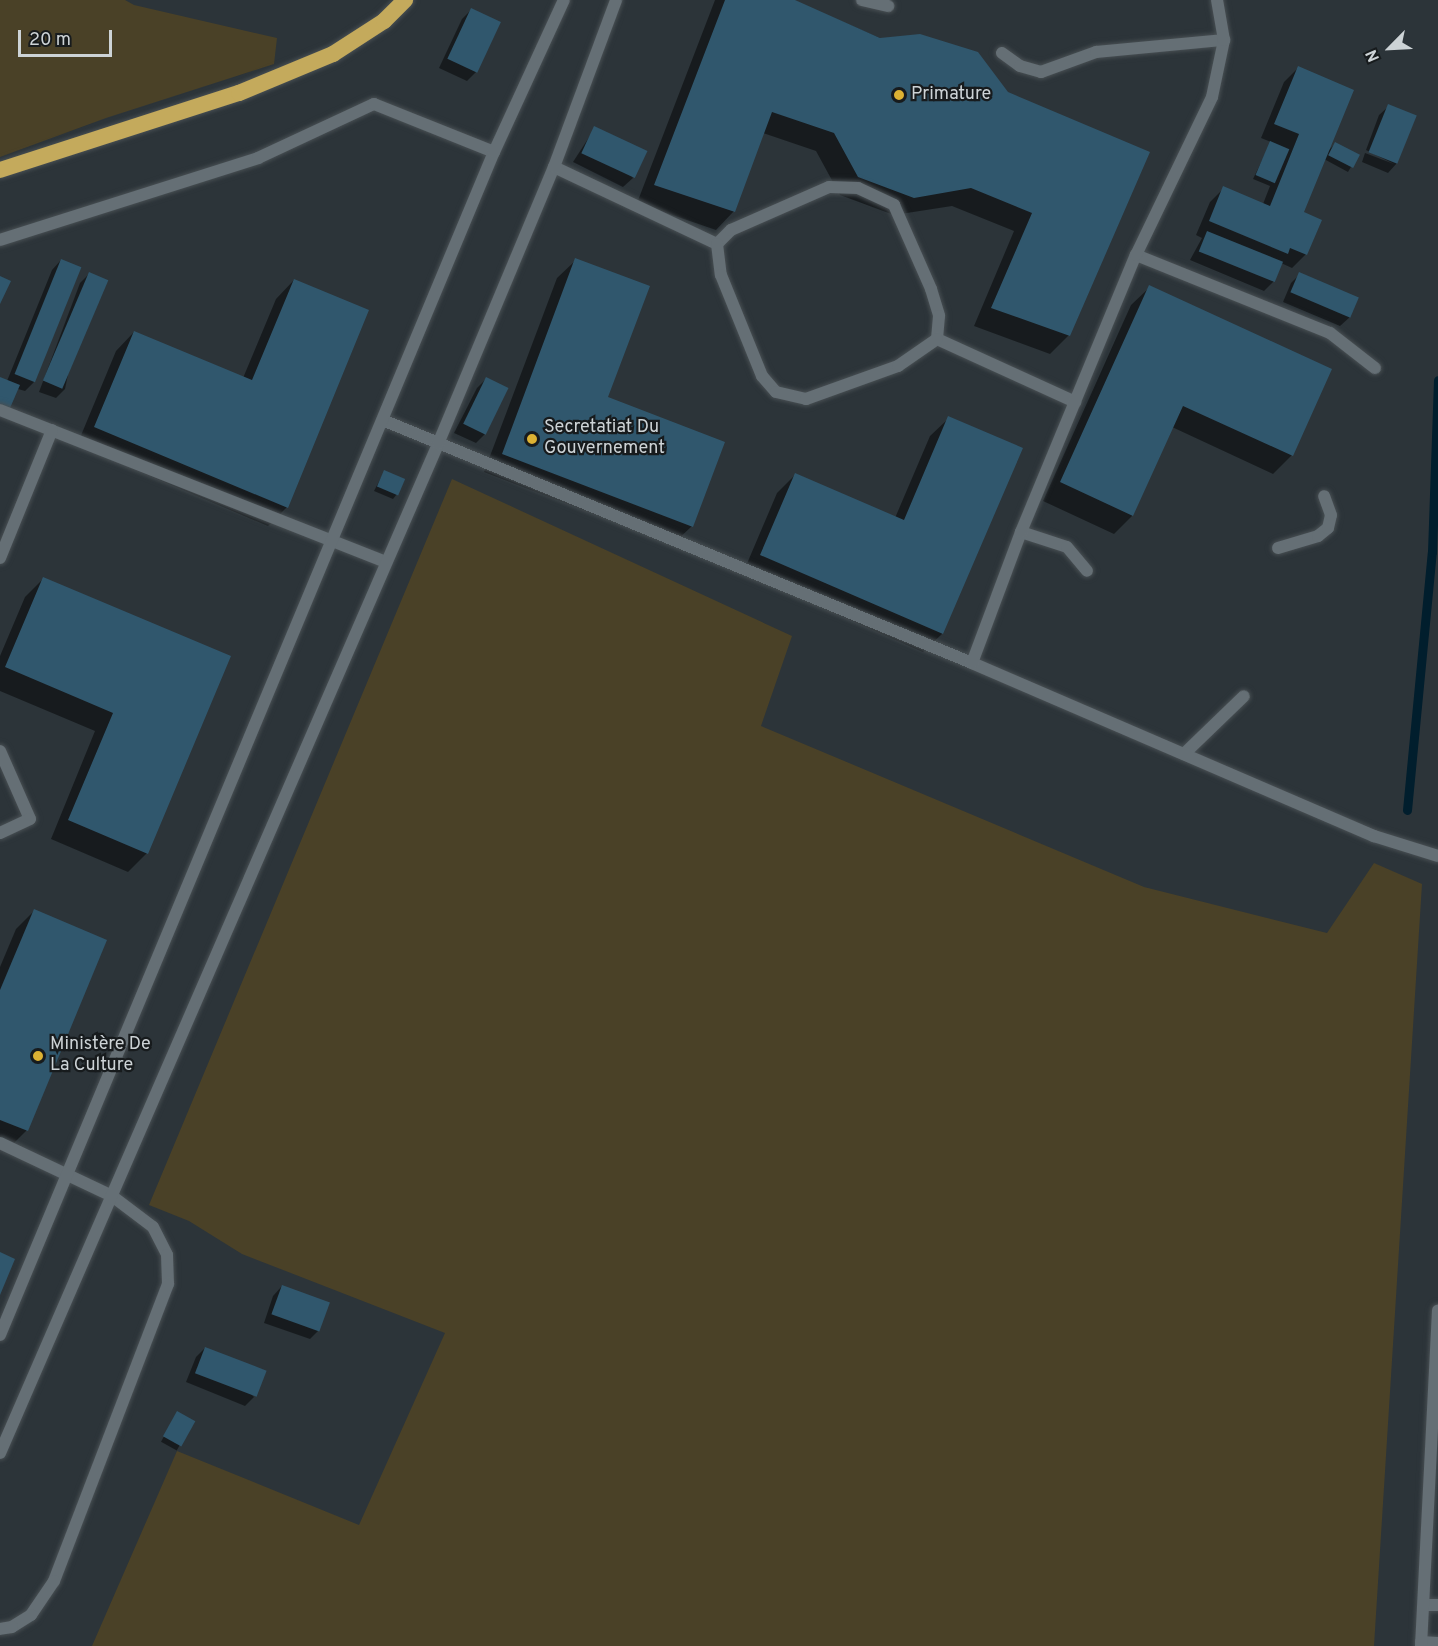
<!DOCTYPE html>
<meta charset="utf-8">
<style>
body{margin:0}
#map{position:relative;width:1438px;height:1646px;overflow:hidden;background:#2c3439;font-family:Overpass,sans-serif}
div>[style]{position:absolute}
.green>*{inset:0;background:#4a4127}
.shadow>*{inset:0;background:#0007;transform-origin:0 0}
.stream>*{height:9px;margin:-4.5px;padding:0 4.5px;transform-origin:4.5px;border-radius:4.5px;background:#011e2d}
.building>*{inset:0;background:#30576d;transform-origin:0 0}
.roads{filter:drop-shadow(0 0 2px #484f53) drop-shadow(0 0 2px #484f53)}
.service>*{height:12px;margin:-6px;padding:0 6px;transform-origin:6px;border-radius:6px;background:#656f75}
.minor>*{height:12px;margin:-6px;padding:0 6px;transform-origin:6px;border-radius:6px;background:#656f75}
.trunk>*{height:16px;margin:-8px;padding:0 8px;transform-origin:8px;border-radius:8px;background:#c4aa5c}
.dots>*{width:16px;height:16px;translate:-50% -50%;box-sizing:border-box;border:3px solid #171b1d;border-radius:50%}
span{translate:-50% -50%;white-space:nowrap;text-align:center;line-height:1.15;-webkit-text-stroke:4.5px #171b1d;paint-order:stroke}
.poi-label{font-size:18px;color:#cdd3d6}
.left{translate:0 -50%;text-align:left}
.north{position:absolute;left:1360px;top:18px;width:60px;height:60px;-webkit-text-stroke:4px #171b1d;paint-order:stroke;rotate:246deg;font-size:16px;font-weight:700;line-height:24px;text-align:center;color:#cdd3d6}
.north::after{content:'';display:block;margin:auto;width:21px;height:27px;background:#cdd3d6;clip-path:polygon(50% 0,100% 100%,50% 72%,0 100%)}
.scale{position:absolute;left:18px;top:30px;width:94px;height:27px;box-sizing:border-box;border:3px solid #cdd3d6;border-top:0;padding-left:8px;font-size:18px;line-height:21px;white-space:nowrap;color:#cdd3d6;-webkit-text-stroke:4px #171b1d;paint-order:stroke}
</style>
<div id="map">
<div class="green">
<div style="clip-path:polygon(0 0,125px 0,134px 5px,277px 38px,274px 64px,106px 118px,0 157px)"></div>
<div style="clip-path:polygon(452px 479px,792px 636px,761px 726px,1144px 887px,1327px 933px,1374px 863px,1422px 884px,1374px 1646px,92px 1646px,177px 1451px,359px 1525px,445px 1333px,242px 1254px,189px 1221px,149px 1205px)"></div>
</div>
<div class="shadow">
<div style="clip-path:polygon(715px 0,792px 0,1007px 93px,1069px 335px,1050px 354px,974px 326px,1014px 231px,952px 206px,894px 215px,840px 195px,816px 151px,763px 133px,734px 211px,716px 230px,637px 203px)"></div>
<div style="clip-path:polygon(472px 9px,476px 72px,467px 81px,439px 68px,462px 19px)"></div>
<div style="clip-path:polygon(1298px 68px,1326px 153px,1335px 144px,1358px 155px,1348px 172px,1324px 159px,1302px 213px,1306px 254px,1292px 268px,1281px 263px,1273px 282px,1264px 291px,1190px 260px,1202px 238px,1196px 235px,1210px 202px,1224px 188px,1263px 204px,1270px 186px,1253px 179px,1271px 142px,1261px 138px,1284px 82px)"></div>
<div style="clip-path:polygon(1389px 106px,1397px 163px,1388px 173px,1362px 162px,1365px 153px,1394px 164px,1366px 150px,1379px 115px)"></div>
<div style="clip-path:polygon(595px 128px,633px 178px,623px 187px,573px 162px)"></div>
<div style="clip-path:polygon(61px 260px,34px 382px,25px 391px,18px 389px,0 416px,0 378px,7px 381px,52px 270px)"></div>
<div style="clip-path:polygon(576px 260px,606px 398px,692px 526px,673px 544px,484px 472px,557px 278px)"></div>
<div style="clip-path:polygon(89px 274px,65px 389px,56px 398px,39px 392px,80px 283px)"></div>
<div style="clip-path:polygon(1300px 274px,1350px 317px,1340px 326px,1283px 302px,1291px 283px)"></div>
<div style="clip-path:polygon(294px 280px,287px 507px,268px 526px,77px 445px,116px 351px,134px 332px,243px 378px,276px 299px)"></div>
<div style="clip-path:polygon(1150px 287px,1292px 455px,1273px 474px,1172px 427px,1132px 516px,1114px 534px,1043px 501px,1131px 305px)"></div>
<div style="clip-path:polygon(486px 379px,485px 434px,476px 443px,454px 433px,477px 388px)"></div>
<div style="clip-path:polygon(949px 418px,1021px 449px,942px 634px,923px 652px,743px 573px,777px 493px,796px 474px,895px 518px,930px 436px)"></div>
<div style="clip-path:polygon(384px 472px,397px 494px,393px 499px,374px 491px)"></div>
<div style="clip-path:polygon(43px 579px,229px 657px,147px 853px,128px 872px,51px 839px,95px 731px,0 691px,0 656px,25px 597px)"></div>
<div style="clip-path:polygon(34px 911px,105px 941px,26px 1131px,8px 1149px,0 1146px,0 967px,16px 929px)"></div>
<div style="clip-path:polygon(282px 1286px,319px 1330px,310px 1339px,264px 1323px,273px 1296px)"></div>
<div style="clip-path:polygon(205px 1348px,254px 1397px,245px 1406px,186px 1382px,196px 1357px)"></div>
<div style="left:177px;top:1413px;width:18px;height:33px;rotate:29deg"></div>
</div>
<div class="stream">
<div style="left:1407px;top:810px;width:259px;rotate:-84.5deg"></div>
<div style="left:1432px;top:552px;width:172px;rotate:-88deg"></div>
</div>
<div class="building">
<div style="clip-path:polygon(725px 0,795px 0,880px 38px,920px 34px,978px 52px,1008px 92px,1150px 152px,1070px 336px,991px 308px,1032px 213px,971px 188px,914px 198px,858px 177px,834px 133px,772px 112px,735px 212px,654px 185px)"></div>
<div style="left:471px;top:8px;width:33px;height:56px;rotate:25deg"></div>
<div style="clip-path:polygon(1298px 66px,1354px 90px,1304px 212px,1322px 220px,1307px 255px,1290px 248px,1288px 254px,1209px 221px,1223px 186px,1270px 206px,1299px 134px,1274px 124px)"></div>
<div style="left:1388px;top:104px;width:31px;height:52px;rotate:22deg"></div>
<div style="left:594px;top:126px;width:59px;height:30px;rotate:25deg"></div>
<div style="left:1270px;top:141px;width:21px;height:37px;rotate:23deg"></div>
<div style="left:1335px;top:142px;width:28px;height:15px;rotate:27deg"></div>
<div style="left:1207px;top:231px;width:82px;height:22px;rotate:22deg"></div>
<div style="clip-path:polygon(575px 258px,650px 286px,608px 397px,725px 442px,693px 527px,502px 454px)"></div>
<div style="left:61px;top:259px;width:22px;height:124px;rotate:22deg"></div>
<div style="left:89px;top:272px;width:21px;height:118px;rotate:23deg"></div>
<div style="left:1299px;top:272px;width:65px;height:22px;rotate:23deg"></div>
<div style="clip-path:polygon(0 276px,11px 281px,0 304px)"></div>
<div style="clip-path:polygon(294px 279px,369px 310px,288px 508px,94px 427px,134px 331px,252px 380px)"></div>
<div style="clip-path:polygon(1149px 285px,1332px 369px,1293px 456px,1183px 406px,1133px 516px,1060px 482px)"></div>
<div style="clip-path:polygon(0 377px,20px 385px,10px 408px,0 404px)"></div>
<div style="left:486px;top:377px;width:25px;height:52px;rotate:26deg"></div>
<div style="clip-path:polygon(948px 416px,1023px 448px,943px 634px,760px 555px,795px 473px,904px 520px)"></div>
<div style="left:384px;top:470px;width:23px;height:18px;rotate:23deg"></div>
<div style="clip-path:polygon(43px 577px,231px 656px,148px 854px,68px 820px,113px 713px,5px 667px)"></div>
<div style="clip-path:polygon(34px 909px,107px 940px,28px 1131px,0 1120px,0 990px)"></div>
<div style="clip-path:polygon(0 1252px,15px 1259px,0 1295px)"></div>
<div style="left:282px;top:1285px;width:51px;height:31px;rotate:20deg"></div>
<div style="left:205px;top:1347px;width:66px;height:28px;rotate:21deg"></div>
<div style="left:177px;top:1411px;width:21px;height:29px;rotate:29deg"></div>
</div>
<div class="roads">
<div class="service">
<div style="left:862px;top:0;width:27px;rotate:13deg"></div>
<div style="left:1002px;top:53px;width:22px;rotate:36deg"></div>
<div style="left:1020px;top:66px;width:22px;rotate:16deg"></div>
<div style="left:1041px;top:72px;width:59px;rotate:-20deg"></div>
<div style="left:1096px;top:52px;width:129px;rotate:-5.4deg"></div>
<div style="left:554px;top:167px;width:180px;rotate:25.3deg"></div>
<div style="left:717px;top:244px;width:20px;rotate:-45deg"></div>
<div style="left:731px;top:230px;width:107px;rotate:-23.7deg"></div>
<div style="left:829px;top:187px;width:29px;rotate:2deg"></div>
<div style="left:858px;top:188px;width:40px;rotate:25deg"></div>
<div style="left:894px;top:205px;width:92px;rotate:66.2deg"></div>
<div style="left:931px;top:289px;width:28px;rotate:73deg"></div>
<div style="left:939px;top:316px;width:23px;rotate:95deg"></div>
<div style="left:937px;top:339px;width:152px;rotate:24.5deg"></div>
<div style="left:0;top:240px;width:271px;rotate:-17.6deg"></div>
<div style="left:258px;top:158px;width:128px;rotate:-25deg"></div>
<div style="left:374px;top:104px;width:129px;rotate:21.8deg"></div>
<div style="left:717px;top:244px;width:31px;rotate:83deg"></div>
<div style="left:721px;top:275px;width:109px;rotate:67.9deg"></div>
<div style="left:762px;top:376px;width:21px;rotate:49deg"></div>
<div style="left:776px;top:392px;width:31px;rotate:13deg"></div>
<div style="left:806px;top:399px;width:98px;rotate:-19.7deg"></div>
<div style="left:898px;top:366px;width:47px;rotate:-34.7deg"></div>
<div style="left:1136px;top:255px;width:209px;rotate:21.9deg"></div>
<div style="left:1330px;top:333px;width:57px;rotate:37.9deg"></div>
<div style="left:0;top:410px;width:415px;rotate:21.5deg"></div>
<div style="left:1021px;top:532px;width:48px;rotate:18.1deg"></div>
<div style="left:1067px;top:547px;width:31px;rotate:50deg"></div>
<div style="left:1278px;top:548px;width:42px;rotate:-16.7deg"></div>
<div style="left:1318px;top:536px;width:13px;rotate:-39deg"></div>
<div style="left:1328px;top:528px;width:13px;rotate:-77deg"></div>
<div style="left:1331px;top:515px;width:20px;rotate:-110deg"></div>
<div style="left:0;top:558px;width:138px;rotate:-67.9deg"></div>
<div style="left:0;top:751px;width:74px;rotate:66.2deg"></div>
<div style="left:30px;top:819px;width:33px;rotate:155deg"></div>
<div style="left:1184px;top:754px;width:83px;rotate:-44deg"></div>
<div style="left:0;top:1143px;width:124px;rotate:25.3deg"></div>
<div style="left:112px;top:1196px;width:51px;rotate:37.1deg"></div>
<div style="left:153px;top:1227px;width:31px;rotate:63deg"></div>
<div style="left:167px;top:1255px;width:29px;rotate:88deg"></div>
<div style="left:168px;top:1284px;width:318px;rotate:111deg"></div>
<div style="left:54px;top:1581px;width:41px;rotate:124.1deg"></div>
<div style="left:31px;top:1615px;width:22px;rotate:148deg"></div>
<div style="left:12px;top:1627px;width:12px;rotate:171deg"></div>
<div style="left:1424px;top:1605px;width:14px"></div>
<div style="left:1421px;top:1642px;width:17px;rotate:3deg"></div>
</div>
<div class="minor">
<div style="left:385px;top:421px;width:635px;rotate:22.4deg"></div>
<div style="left:972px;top:663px;width:438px;rotate:23.3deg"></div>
<div style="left:1374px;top:836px;width:67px;rotate:17.4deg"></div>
<div style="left:972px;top:663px;width:140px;rotate:-69.5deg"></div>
<div style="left:1021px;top:532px;width:300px;rotate:-67.5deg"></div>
<div style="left:1136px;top:255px;width:175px;rotate:-64.3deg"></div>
<div style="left:1212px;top:97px;width:58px;rotate:-78.1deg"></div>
<div style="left:1224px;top:40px;width:41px;rotate:-99.9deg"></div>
<div style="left:0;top:1335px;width:1282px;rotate:-67.34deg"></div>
<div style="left:494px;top:152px;width:167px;rotate:-65.3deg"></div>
<div style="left:0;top:1453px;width:1100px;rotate:-66.53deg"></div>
<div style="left:438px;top:444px;width:300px;rotate:-67.3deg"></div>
<div style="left:554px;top:167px;width:178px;rotate:-69.6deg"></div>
<div style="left:1421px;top:1646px;width:336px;rotate:-87.1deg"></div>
</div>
<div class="trunk">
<div style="left:0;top:170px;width:251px;rotate:-17.9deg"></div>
<div style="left:239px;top:93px;width:102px;rotate:-22.5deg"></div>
<div style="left:333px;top:54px;width:61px;rotate:-32.9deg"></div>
<div style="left:384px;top:21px;width:30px;rotate:-45deg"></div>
</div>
</div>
<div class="dots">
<div style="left:899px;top:95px;background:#dcb233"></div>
<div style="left:532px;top:439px;background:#dcb233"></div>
<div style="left:38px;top:1056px;background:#dcb233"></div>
</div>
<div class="poi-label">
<span class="left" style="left:911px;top:95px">Primature</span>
<span class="left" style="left:544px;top:439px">Secretatiat Du<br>Gouvernement</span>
<span class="left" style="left:50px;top:1056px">Ministère De<br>La Culture</span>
</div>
<div class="north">N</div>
<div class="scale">20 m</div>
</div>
